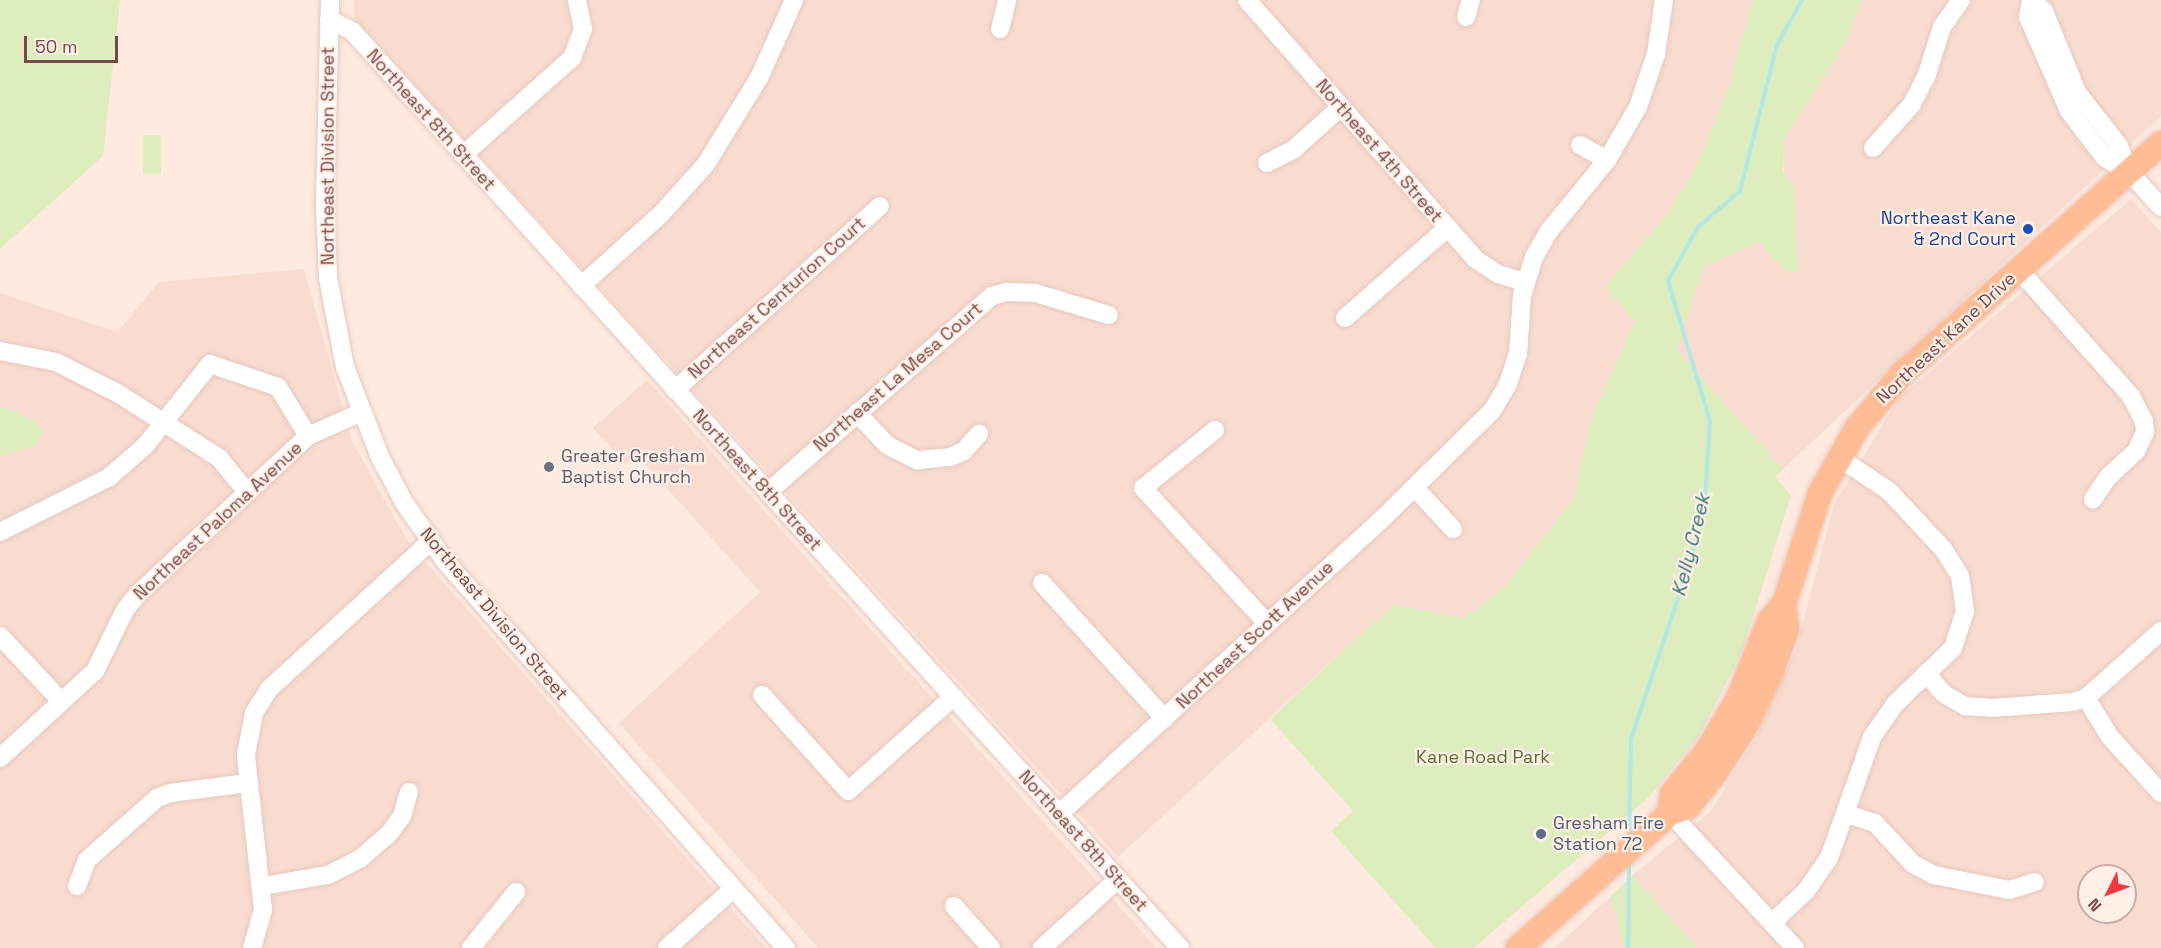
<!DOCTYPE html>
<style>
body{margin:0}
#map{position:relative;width:2161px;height:948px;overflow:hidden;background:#feeadf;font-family:"Space Grotesk",sans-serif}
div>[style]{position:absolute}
.residential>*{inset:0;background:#f8dcd0}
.green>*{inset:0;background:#ddedbd;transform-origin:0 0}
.stream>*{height:4px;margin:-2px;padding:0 2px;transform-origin:2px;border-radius:2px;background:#b2e9e3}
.roads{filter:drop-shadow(0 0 2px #e8c8bf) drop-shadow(0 0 2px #e8c8bf)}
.minor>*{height:18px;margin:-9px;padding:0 9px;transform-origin:9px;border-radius:9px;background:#fff}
.major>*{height:24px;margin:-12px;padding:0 12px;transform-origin:12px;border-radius:12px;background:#ffbc95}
.dots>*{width:16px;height:16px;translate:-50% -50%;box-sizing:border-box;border:3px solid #ffefe7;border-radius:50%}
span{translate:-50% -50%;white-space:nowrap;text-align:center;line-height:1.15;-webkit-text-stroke:4.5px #ffefe7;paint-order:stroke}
.street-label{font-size:18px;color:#774945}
.transit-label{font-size:18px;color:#164399}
.right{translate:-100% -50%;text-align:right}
.worship-label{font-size:18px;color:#5b616d}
.left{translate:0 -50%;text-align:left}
.park-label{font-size:18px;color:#577237}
.service-label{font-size:18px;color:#4e5e75}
.water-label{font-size:20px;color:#357670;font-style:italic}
.north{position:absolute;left:2077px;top:864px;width:60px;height:60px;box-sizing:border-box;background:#ffefe7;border:2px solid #c9ada6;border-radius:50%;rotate:228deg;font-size:16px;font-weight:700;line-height:24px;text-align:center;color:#774945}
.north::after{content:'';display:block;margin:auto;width:21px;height:27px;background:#f43840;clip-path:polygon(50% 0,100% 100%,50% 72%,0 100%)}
.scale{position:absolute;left:24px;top:36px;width:94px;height:27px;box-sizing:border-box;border:3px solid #774945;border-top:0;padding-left:8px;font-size:18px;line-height:21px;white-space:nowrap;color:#774945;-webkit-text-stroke:4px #ffefe7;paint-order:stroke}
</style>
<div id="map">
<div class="residential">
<div style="clip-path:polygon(354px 0,1753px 0,1729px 87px,1692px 175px,1667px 214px,1605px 287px,1635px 321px,1591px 419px,1574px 499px,1503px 589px,1464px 618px,1393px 605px,1118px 857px,354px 18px)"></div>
<div style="clip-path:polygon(1862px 0,2161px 0,2161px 116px,1783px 469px,1677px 350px,1704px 266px,1760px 242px,1787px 273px,1783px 140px,1842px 48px)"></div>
<div style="clip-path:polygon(evenodd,2131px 199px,2161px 232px,2161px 948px,1697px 948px,1633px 875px,1711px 811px,1756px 736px,1796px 649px,1834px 504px,1899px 398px,2131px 199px,2089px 876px,2125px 876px,2125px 912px,2089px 912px,2089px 876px)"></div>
<div style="clip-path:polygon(304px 269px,352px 441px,408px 542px,766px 948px,0 948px,0 456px,4px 454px,19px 412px,0 407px,0 293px,117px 332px,159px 282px)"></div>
<div style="clip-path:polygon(647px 380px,1155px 946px,1153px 948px,818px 948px,619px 723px,760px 592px,637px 455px,626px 464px,593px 428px)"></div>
<div style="clip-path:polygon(1611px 896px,1625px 948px,1555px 948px)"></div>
</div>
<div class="green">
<div style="clip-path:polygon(0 0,120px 0,103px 156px,0 249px)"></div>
<div style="clip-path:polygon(1753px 0,1862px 0,1842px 48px,1783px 140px,1783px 172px,1794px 185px,1798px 271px,1787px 273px,1760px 242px,1704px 266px,1677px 350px,1783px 469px,1775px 477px,1791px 495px,1742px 652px,1699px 736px,1650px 796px,1474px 948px,1436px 948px,1331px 831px,1353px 811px,1270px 719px,1393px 605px,1464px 618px,1503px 589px,1574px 499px,1591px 419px,1635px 321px,1605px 287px,1667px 214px,1692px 175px,1729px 87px)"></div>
<div style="left:143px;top:135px;width:18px;height:39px"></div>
<div style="clip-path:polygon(0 407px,18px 412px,38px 424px,43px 431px,35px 446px,0 456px)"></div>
<div style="clip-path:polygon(1633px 875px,1644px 888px,1697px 948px,1625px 948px,1611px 896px)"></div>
</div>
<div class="stream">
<div style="left:1629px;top:837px;width:98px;rotate:-88.8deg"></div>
<div style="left:1631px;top:739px;width:182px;rotate:-71.5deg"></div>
<div style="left:1689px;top:566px;width:69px;rotate:-76.6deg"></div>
<div style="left:1705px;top:499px;width:78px;rotate:-86.3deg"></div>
<div style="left:1710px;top:421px;width:146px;rotate:-106.7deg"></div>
<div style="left:1668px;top:281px;width:62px;rotate:-60.9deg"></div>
<div style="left:1698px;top:227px;width:55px;rotate:-40.6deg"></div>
<div style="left:1740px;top:191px;width:151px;rotate:-75.8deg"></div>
<div style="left:1777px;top:45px;width:51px;rotate:-60.9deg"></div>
<div style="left:1628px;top:948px;width:85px;rotate:-89.3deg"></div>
</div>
<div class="roads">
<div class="minor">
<div style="left:330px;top:0;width:205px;rotate:91.4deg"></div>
<div style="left:325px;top:205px;width:73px;rotate:87.6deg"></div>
<div style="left:328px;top:278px;width:91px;rotate:79.2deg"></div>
<div style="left:345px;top:367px;width:97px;rotate:68.7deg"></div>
<div style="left:380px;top:457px;width:53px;rotate:62deg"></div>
<div style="left:405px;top:504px;width:70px;rotate:54.9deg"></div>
<div style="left:445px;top:561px;width:516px;rotate:48.62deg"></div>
<div style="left:1247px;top:0;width:345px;rotate:48.6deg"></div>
<div style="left:1475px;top:259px;width:27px;rotate:33deg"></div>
<div style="left:1498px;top:274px;width:28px;rotate:17deg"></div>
<div style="left:2031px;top:0;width:17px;rotate:100deg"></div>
<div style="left:2028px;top:17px;width:103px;rotate:66.4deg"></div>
<div style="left:2069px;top:111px;width:59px;rotate:52.5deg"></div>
<div style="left:2105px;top:158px;width:28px;rotate:30deg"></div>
<div style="left:2129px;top:172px;width:47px;rotate:47.6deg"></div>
<div style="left:2032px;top:0;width:16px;rotate:43deg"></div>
<div style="left:2044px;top:11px;width:87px;rotate:67.8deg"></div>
<div style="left:2077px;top:92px;width:68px;rotate:52.1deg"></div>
<div style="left:2119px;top:146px;width:28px;rotate:69deg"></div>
<div style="left:1466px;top:17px;width:18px;rotate:-74deg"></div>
<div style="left:329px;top:19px;width:27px;rotate:28deg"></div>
<div style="left:353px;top:32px;width:1234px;rotate:47.92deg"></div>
<div style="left:1000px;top:29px;width:30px;rotate:-76deg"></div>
<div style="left:1580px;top:145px;width:31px;rotate:29deg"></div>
<div style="left:1873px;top:148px;width:59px;rotate:-48.4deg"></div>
<div style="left:1912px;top:104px;width:34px;rotate:-63deg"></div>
<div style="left:1927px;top:74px;width:49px;rotate:-72.3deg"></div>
<div style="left:1942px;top:27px;width:33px;rotate:-55deg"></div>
<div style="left:463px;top:155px;width:146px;rotate:-41.7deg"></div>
<div style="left:572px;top:58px;width:31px;rotate:-69deg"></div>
<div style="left:583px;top:29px;width:30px;rotate:-102deg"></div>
<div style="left:1267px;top:163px;width:30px;rotate:-27deg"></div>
<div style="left:1294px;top:149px;width:63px;rotate:-41.8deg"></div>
<div style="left:2019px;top:270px;width:169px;rotate:48.4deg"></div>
<div style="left:2131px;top:396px;width:28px;rotate:63deg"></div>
<div style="left:2144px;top:421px;width:11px;rotate:85deg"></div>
<div style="left:2145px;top:432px;width:21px;rotate:115deg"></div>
<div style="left:2136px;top:451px;width:38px;rotate:137deg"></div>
<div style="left:2108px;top:477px;width:27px;rotate:124deg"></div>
<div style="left:581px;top:286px;width:108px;rotate:-42deg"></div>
<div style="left:661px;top:214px;width:67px;rotate:-48deg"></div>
<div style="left:706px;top:164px;width:101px;rotate:-58.4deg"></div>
<div style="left:759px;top:78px;width:85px;rotate:-65.8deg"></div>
<div style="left:1345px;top:318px;width:135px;rotate:-41.4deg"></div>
<div style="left:0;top:351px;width:57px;rotate:11.1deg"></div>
<div style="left:56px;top:362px;width:71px;rotate:26.9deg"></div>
<div style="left:119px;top:394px;width:119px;rotate:32.6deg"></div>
<div style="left:219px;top:458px;width:45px;rotate:50.4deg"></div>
<div style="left:675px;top:390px;width:275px;rotate:-41.9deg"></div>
<div style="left:857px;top:413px;width:44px;rotate:46.8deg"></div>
<div style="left:887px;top:445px;width:34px;rotate:27deg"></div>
<div style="left:917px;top:460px;width:33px;rotate:-5deg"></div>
<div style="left:950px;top:457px;width:15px;rotate:-23deg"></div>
<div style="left:964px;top:451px;width:23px;rotate:-49deg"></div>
<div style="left:1215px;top:430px;width:92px;rotate:141.1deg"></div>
<div style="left:1143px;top:488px;width:182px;rotate:47.5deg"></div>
<div style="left:1415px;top:488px;width:56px;rotate:47.2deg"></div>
<div style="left:768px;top:492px;width:298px;rotate:-41.2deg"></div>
<div style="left:992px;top:296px;width:15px;rotate:-16deg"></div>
<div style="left:1006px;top:292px;width:29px;rotate:2deg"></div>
<div style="left:1035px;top:293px;width:77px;rotate:16.6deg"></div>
<div style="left:0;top:532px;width:121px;rotate:-26.6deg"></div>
<div style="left:108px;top:478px;width:49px;rotate:-40.9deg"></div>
<div style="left:145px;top:446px;width:105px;rotate:-51.6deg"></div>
<div style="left:210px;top:364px;width:72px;rotate:18.7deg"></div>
<div style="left:278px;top:387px;width:57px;rotate:58.5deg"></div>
<div style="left:1042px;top:583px;width:183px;rotate:47.9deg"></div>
<div style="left:0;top:636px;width:89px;rotate:46.8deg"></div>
<div style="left:1927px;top:674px;width:26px;rotate:50deg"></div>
<div style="left:1944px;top:694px;width:24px;rotate:30deg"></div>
<div style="left:1965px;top:706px;width:27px;rotate:4deg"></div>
<div style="left:1992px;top:708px;width:81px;rotate:-4.2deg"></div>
<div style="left:2073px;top:702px;width:14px;rotate:-17deg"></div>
<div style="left:2086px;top:698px;width:101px;rotate:-41.8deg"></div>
<div style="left:762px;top:695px;width:129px;rotate:48.1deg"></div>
<div style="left:848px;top:791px;width:141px;rotate:-41.8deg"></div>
<div style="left:2086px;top:698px;width:46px;rotate:58.4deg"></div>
<div style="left:2110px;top:737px;width:76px;rotate:47.7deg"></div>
<div style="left:0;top:758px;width:129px;rotate:-42.5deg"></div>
<div style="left:95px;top:671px;width:68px;rotate:-63.8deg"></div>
<div style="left:125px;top:610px;width:22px;rotate:-51deg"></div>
<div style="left:139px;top:593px;width:231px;rotate:-42.9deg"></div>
<div style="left:308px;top:436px;width:57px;rotate:-23.9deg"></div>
<div style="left:1670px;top:813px;width:184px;rotate:47.2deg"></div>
<div style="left:1059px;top:814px;width:437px;rotate:-42.4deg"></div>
<div style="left:1382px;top:519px;width:154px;rotate:-44.5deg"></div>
<div style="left:1492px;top:411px;width:31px;rotate:-59deg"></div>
<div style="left:1508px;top:384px;width:32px;rotate:-72deg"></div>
<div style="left:1518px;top:354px;width:58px;rotate:-86.1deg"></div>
<div style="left:1522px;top:296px;width:41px;rotate:-72.9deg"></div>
<div style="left:1534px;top:257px;width:30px;rotate:-60deg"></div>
<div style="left:1549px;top:231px;width:92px;rotate:-50.8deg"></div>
<div style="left:1607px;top:160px;width:61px;rotate:-59.7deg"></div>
<div style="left:1638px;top:107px;width:56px;rotate:-71.2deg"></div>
<div style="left:1656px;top:54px;width:55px;rotate:-81.6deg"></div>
<div style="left:1847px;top:814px;width:29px;rotate:18deg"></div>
<div style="left:1875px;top:823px;width:56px;rotate:47.2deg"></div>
<div style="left:1913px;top:864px;width:24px;rotate:28deg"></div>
<div style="left:1934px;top:875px;width:76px;rotate:11.3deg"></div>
<div style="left:2009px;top:890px;width:27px;rotate:-17deg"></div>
<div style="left:77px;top:886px;width:28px;rotate:-69deg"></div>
<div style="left:87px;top:860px;width:94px;rotate:-41.5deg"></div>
<div style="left:157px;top:798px;width:14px;rotate:-21deg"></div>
<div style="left:170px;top:793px;width:79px;rotate:-7.3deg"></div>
<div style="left:263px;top:886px;width:66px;rotate:-9.6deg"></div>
<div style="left:328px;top:875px;width:37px;rotate:-27deg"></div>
<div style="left:361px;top:858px;width:37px;rotate:-41deg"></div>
<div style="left:389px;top:834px;width:22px;rotate:-54deg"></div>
<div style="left:402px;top:816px;width:25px;rotate:-74deg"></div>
<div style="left:954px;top:906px;width:56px;rotate:48.6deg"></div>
<div style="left:1772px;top:923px;width:47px;rotate:-43.3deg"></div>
<div style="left:1806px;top:891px;width:40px;rotate:-55.1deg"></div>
<div style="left:1829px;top:858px;width:128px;rotate:-70.4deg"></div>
<div style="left:1872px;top:737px;width:39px;rotate:-55deg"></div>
<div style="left:1894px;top:705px;width:82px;rotate:-44deg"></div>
<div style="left:1953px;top:648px;width:39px;rotate:-72deg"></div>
<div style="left:1965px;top:611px;width:35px;rotate:-98deg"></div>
<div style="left:1960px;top:576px;width:32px;rotate:-122deg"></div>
<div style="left:1943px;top:549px;width:79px;rotate:-133deg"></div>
<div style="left:1889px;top:491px;width:61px;rotate:-146.3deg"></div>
<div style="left:252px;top:948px;width:40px;rotate:-74deg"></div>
<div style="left:263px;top:910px;width:156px;rotate:-96.3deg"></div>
<div style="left:246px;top:755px;width:43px;rotate:-79.2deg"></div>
<div style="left:254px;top:713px;width:28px;rotate:-58deg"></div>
<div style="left:269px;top:689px;width:218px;rotate:-42.4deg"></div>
<div style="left:471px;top:948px;width:72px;rotate:-51.2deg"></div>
<div style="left:667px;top:948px;width:89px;rotate:-41.8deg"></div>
<div style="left:1042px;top:948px;width:103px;rotate:-42.2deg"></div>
</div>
<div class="major">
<div style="left:1670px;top:813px;width:19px;rotate:-84deg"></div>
<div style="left:1672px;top:794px;width:58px;rotate:-51.3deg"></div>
<div style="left:1708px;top:749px;width:58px;rotate:-59deg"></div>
<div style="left:1738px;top:699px;width:84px;rotate:-68.3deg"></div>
<div style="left:1769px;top:621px;width:23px;rotate:-49deg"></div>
<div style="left:1784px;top:604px;width:117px;rotate:-72deg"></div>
<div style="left:1820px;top:493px;width:75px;rotate:-60.4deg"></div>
<div style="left:1857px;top:428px;width:70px;rotate:-50.2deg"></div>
<div style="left:1902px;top:374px;width:347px;rotate:-41.7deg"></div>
<div style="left:1518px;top:948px;width:203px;rotate:-41.6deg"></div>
<div style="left:1670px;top:813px;width:19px;rotate:-18deg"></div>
<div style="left:1688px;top:807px;width:45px;rotate:-51.3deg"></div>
<div style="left:1716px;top:772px;width:57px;rotate:-57.1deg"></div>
<div style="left:1747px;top:724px;width:55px;rotate:-64.4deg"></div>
<div style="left:1771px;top:674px;width:48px;rotate:-70.4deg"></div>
<div style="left:1787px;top:629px;width:25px;rotate:-97deg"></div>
</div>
</div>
<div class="dots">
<div style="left:2028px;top:229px;background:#1a4fb4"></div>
<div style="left:549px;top:467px;background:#6b7280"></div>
<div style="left:1541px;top:834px;background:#5c6f8a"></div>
</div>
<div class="street-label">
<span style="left:431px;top:120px;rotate:48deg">Northeast 8th Street</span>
<span style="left:1379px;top:151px;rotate:49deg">Northeast 4th Street</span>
<span style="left:328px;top:156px;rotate:-90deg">Northeast Division Street</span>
<span style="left:777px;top:298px;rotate:-42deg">Northeast Centurion Court</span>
<span style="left:1946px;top:338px;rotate:-43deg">Northeast Kane Drive</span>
<span style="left:898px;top:377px;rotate:-41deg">Northeast La Mesa Court</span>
<span style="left:757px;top:480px;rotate:48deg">Northeast 8th Street</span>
<span style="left:218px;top:521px;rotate:-43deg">Northeast Paloma Avenue</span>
<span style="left:494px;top:614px;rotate:50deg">Northeast Division Street</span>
<span style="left:1255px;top:635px;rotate:-43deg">Northeast Scott Avenue</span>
<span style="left:1083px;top:841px;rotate:48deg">Northeast 8th Street</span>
</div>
<div class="transit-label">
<span class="right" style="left:2016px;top:229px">Northeast Kane<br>&amp; 2nd Court</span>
</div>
<div class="worship-label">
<span class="left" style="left:561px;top:467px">Greater Gresham<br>Baptist Church</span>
</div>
<div class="park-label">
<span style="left:1483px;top:757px">Kane Road Park</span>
</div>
<div class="service-label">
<span class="left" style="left:1553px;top:834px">Gresham Fire<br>Station 72</span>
</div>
<div class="water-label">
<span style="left:1691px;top:545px;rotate:-76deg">Kelly Creek</span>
</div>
<div class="north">N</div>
<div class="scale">50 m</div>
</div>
